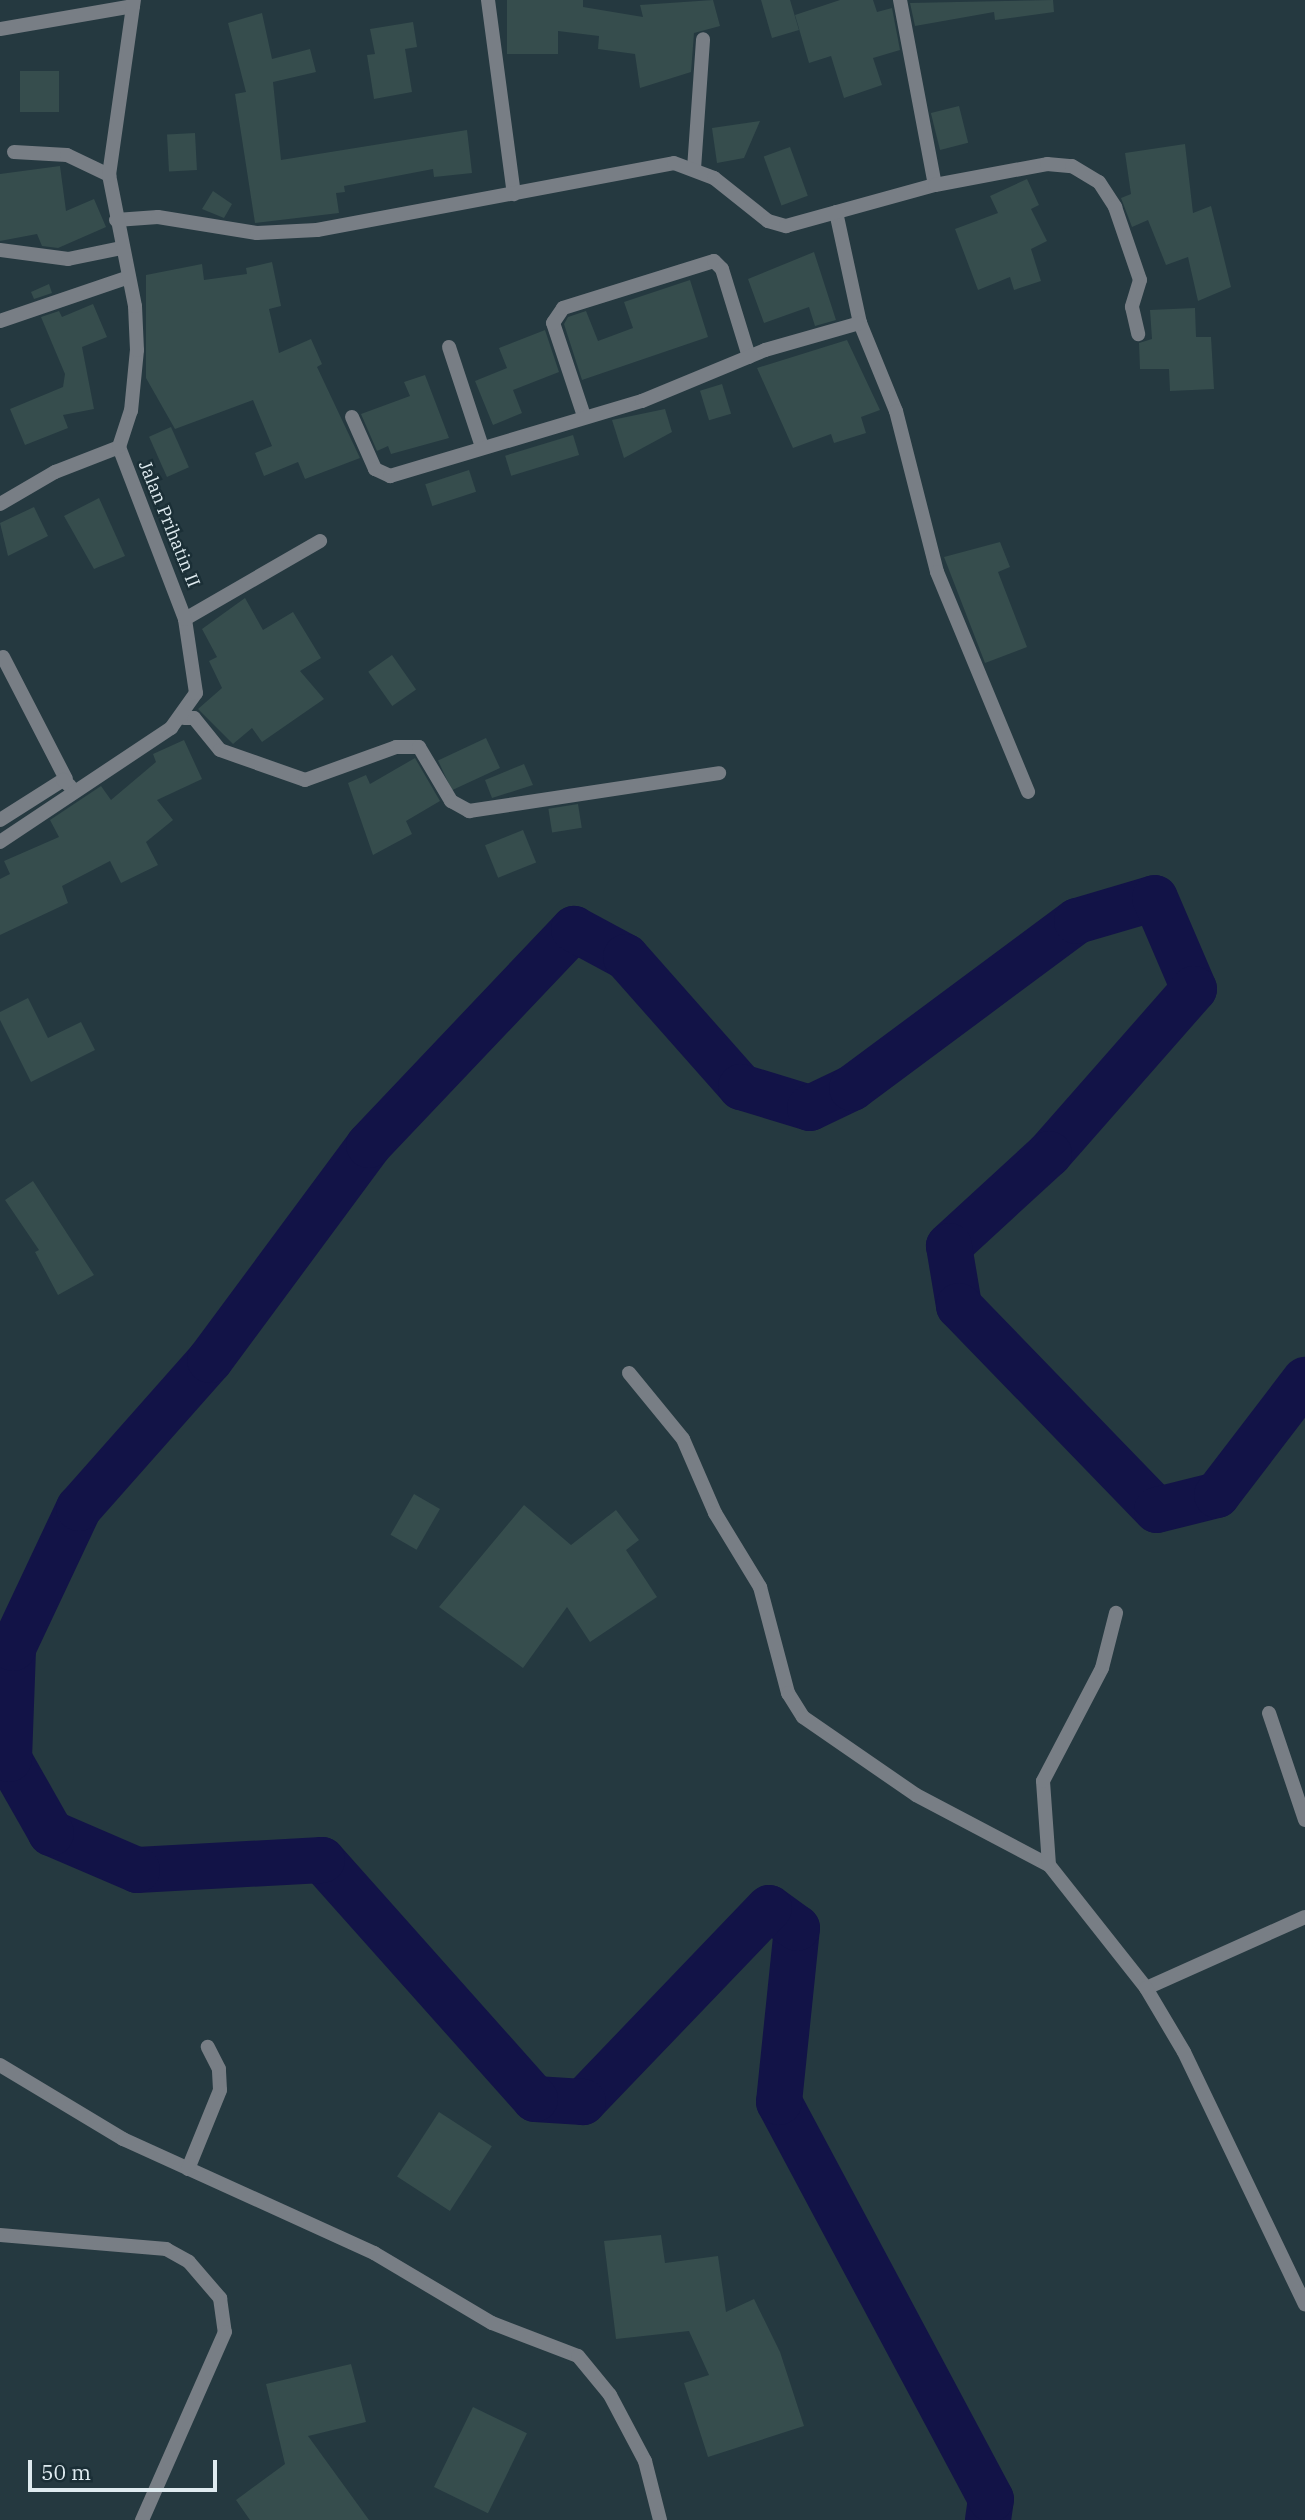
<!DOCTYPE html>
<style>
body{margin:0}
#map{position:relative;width:1305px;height:2520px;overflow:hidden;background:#253940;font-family:"IBM Plex Serif",serif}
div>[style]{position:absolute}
.river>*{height:46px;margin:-23px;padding:0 23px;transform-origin:23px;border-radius:23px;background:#121347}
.building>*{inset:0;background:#364d4d;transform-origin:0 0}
.street>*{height:14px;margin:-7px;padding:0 7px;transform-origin:7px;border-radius:7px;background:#787e85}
span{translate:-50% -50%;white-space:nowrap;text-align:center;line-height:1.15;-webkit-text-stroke:5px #1b2f36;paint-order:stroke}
.street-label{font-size:18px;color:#dfebf0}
.scale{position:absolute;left:28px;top:2460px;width:189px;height:32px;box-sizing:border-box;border:4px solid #dfebf0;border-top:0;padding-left:9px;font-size:21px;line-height:24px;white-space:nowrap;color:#dfebf0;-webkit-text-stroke:5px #1b2f36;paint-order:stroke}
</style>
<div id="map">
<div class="river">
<div style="left:988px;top:2520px;width:21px;rotate:-82deg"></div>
<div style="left:991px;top:2499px;width:450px;rotate:-118.1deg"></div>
<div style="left:779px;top:2102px;width:175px;rotate:-84.1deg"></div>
<div style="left:797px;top:1928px;width:34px;rotate:-144deg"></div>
<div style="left:769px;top:1908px;width:269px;rotate:133.8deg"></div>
<div style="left:583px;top:2102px;width:48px;rotate:-176.4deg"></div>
<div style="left:535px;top:2099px;width:320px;rotate:-131.7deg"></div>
<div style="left:322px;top:1860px;width:185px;rotate:176.9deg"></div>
<div style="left:137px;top:1870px;width:94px;rotate:-156.7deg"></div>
<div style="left:51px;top:1833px;width:85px;rotate:-119.6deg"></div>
<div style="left:9px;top:1759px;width:111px;rotate:-87.9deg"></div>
<div style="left:13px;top:1648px;width:155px;rotate:-64.8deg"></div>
<div style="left:79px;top:1508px;width:198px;rotate:-48.5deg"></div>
<div style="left:210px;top:1360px;width:267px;rotate:-53.5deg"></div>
<div style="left:369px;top:1145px;width:298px;rotate:-46.5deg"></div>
<div style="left:574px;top:929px;width:59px;rotate:28.3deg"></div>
<div style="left:626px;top:957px;width:174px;rotate:48.5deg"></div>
<div style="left:741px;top:1087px;width:72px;rotate:16.9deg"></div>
<div style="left:810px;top:1108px;width:47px;rotate:-25.5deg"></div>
<div style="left:852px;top:1088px;width:280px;rotate:-36.6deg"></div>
<div style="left:1077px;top:921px;width:81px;rotate:-16.4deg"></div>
<div style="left:1155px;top:898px;width:99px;rotate:66.8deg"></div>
<div style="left:1194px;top:989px;width:220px;rotate:131.3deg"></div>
<div style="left:1049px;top:1154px;width:136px;rotate:137.4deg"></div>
<div style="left:949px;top:1246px;width:61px;rotate:80.5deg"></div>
<div style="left:959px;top:1306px;width:284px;rotate:45.9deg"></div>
<div style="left:1157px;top:1510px;width:62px;rotate:-14deg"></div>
<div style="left:1217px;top:1495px;width:145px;rotate:-52.6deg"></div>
</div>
<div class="building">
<div style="clip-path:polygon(507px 0,583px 0,583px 7px,643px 17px,640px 5px,713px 0,720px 26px,694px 33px,691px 72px,640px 88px,635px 54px,598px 49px,599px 36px,558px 31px,558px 54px,507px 54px)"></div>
<div style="clip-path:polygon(761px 0,790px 0,799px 30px,772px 38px)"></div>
<div style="clip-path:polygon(840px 0,873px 0,877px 12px,892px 8px,900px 50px,873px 58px,882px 85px,844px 98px,831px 56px,809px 63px,795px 15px)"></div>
<div style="clip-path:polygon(1053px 0,1054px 12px,995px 20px,994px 12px,915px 26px,910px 3px)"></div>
<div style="clip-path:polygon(262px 13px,272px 59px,310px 49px,316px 72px,273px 82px,281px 160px,467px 130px,472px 173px,434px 177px,433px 169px,344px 186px,345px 192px,336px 193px,339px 213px,255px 223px,235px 94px,246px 92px,228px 23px)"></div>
<div style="clip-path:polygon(413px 22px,417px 47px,405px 49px,412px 92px,374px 99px,367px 55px,375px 54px,370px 29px)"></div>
<div style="left:20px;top:71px;width:39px;height:41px"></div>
<div style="left:959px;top:106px;width:38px;height:29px;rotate:76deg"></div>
<div style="clip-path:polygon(760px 121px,744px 158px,717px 163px,712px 128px)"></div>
<div style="left:195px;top:133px;width:37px;height:28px;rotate:87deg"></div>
<div style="clip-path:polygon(1185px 144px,1193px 213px,1211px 206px,1231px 287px,1198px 301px,1188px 257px,1166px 265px,1148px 220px,1132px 227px,1121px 198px,1131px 194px,1125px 153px)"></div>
<div style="left:790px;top:147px;width:52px;height:28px;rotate:70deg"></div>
<div style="clip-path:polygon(60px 166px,66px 211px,94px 199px,106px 227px,58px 248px,42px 246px,37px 234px,0 241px,0 174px)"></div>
<div style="clip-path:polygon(1027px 179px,1039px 205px,1031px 209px,1047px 241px,1031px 249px,1041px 281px,1014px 290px,1010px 277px,978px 290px,955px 229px,998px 213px,990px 196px)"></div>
<div style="clip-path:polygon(213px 191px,232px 204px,224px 218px,202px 209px)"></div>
<div style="clip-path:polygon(814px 252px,836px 320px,815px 326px,809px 307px,764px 323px,748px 279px)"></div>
<div style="clip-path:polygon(272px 262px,281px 306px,269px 309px,279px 353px,311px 339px,322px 364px,317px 367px,360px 458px,305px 479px,298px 462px,264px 476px,255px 453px,272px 446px,253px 400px,175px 429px,146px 378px,146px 275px,202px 264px,204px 280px,247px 274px,246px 268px)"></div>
<div style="clip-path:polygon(690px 280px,708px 337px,582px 380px,564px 324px,568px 317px,586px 311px,598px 341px,633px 328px,624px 302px)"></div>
<div style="clip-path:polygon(49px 284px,52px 293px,34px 299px,31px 292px)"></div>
<div style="clip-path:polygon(93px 304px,107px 337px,82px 347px,94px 409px,63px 415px,68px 428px,25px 445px,10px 409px,63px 387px,65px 374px,41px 317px,59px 311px,62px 317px)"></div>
<div style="clip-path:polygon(1195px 308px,1196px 337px,1211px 337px,1214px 389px,1170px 391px,1169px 369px,1140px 369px,1139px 343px,1152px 339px,1150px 310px)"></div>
<div style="clip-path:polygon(545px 330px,559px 372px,513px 390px,522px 413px,493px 425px,475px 381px,507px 368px,499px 348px)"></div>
<div style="clip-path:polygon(847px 340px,880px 410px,861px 417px,866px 433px,834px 443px,831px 434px,793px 448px,757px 368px)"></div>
<div style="clip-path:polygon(425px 375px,449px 438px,391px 454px,388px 446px,377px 451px,361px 414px,410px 396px,404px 382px)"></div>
<div style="left:722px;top:384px;width:31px;height:23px;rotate:73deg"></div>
<div style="clip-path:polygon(665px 409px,672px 432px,624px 458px,612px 420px)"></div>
<div style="left:171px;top:427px;width:44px;height:24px;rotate:66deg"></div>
<div style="left:573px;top:435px;width:21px;height:71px;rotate:73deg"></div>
<div style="left:469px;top:470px;width:23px;height:46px;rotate:72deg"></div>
<div style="clip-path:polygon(99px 498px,125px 556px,94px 569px,64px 516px)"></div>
<div style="clip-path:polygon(34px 507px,48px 536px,8px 556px,0 523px)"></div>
<div style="clip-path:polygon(1000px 542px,1010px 567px,998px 572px,1027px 647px,985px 663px,944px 557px)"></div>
<div style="clip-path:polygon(245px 598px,263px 630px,293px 612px,321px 658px,300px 671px,324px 699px,262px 742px,252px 728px,233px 744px,198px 709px,222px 688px,209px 661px,217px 657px,202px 629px)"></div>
<div style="left:392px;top:655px;width:42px;height:29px;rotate:55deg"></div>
<div style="left:486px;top:738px;width:33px;height:53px;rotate:65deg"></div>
<div style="clip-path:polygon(184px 740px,202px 779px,157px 800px,173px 820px,146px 842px,158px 865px,121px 883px,110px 861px,62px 886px,68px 903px,0 935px,0 879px,10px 874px,4px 861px,59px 837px,50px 820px,101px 786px,111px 800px,156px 762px,153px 754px)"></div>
<div style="clip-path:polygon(415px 758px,440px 801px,406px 821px,412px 834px,373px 855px,348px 783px,366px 775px,370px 784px)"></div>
<div style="clip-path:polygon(524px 764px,533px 785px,492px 798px,485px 780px)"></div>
<div style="left:578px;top:804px;width:24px;height:30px;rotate:81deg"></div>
<div style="left:523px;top:830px;width:35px;height:41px;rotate:68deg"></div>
<div style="clip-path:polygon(28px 998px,48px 1038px,81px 1022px,95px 1050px,31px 1082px,0 1020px,0 1012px)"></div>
<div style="clip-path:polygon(33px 1181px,94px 1275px,58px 1295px,35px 1252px,39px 1250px,5px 1200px)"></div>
<div style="left:414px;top:1494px;width:30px;height:47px;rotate:30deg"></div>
<div style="clip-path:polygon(524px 1505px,571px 1545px,616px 1510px,639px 1540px,626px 1550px,657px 1597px,590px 1642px,567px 1607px,523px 1668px,439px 1607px)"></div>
<div style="left:439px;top:2112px;width:63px;height:77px;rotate:33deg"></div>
<div style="clip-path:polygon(661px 2235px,665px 2263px,718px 2256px,726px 2312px,754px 2299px,780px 2352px,804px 2426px,708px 2457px,684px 2383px,709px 2375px,689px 2331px,616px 2339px,604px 2241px)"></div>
<div style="clip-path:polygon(351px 2364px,366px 2422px,308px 2436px,369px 2520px,250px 2520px,236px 2500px,285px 2464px,266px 2384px)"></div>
<div style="left:473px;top:2407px;width:60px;height:89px;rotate:26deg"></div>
</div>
<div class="street">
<div style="left:488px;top:0;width:196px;rotate:82.4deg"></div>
<div style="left:900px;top:0;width:188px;rotate:79.3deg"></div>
<div style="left:0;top:29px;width:135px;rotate:-9.8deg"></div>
<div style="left:14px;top:152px;width:53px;rotate:3.2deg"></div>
<div style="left:67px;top:155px;width:47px;rotate:25.5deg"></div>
<div style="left:694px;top:169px;width:130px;rotate:-86deg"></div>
<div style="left:836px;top:212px;width:114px;rotate:77.8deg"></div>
<div style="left:860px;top:323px;width:95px;rotate:67.8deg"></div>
<div style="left:896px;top:411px;width:166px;rotate:75.7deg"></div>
<div style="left:937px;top:572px;width:238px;rotate:67.5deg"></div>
<div style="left:116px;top:220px;width:42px;rotate:-4.1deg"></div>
<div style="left:158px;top:217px;width:100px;rotate:9.2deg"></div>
<div style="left:257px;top:233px;width:60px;rotate:-2.9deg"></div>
<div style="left:317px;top:230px;width:363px;rotate:-10.6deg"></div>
<div style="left:674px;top:163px;width:43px;rotate:20.6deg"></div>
<div style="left:714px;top:178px;width:69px;rotate:38.5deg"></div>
<div style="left:768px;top:221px;width:19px;rotate:16deg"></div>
<div style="left:786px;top:226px;width:155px;rotate:-15.4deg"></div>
<div style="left:935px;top:185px;width:114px;rotate:-10.6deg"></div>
<div style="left:1047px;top:164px;width:25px;rotate:5deg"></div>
<div style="left:1072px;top:166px;width:31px;rotate:31deg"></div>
<div style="left:1099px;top:182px;width:30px;rotate:57deg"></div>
<div style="left:1115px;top:207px;width:77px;rotate:71.1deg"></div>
<div style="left:1140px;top:280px;width:28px;rotate:107deg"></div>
<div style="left:1132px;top:307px;width:28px;rotate:77deg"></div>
<div style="left:0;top:250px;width:69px;rotate:7.5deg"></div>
<div style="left:68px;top:259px;width:54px;rotate:-11.7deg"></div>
<div style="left:0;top:321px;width:136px;rotate:-18.8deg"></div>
<div style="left:449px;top:347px;width:105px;rotate:71.7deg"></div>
<div style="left:584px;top:416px;width:98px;rotate:-108.4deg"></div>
<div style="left:553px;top:323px;width:18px;rotate:-56deg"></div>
<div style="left:563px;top:308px;width:158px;rotate:-17.3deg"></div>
<div style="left:714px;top:261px;width:11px;rotate:45deg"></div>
<div style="left:722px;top:269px;width:92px;rotate:72.9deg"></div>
<div style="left:352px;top:417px;width:57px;rotate:66.1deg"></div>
<div style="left:375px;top:469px;width:17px;rotate:25deg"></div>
<div style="left:390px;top:476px;width:263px;rotate:-16.6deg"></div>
<div style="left:642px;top:401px;width:133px;rotate:-22.5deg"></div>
<div style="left:765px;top:350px;width:99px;rotate:-15.9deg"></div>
<div style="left:0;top:504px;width:64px;rotate:-30.2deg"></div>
<div style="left:55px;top:472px;width:69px;rotate:-21.3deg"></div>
<div style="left:185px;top:619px;width:156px;rotate:-30deg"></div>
<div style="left:3px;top:657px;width:137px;rotate:62.7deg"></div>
<div style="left:184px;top:718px;width:10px"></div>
<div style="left:194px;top:718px;width:41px;rotate:50.9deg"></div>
<div style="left:220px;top:750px;width:90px;rotate:19.4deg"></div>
<div style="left:305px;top:780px;width:97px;rotate:-19.9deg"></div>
<div style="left:396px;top:747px;width:23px"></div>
<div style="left:419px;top:747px;width:63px;rotate:59.3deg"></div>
<div style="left:451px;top:801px;width:21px;rotate:29deg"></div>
<div style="left:469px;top:811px;width:253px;rotate:-8.6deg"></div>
<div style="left:0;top:820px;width:75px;rotate:-32.4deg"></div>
<div style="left:63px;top:780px;width:9px;rotate:41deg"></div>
<div style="left:0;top:842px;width:206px;rotate:-33.7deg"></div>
<div style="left:171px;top:728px;width:43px;rotate:-54.5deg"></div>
<div style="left:196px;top:693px;width:75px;rotate:-98.5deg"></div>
<div style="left:185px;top:619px;width:184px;rotate:-111deg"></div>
<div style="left:119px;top:447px;width:38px;rotate:-72deg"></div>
<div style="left:131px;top:411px;width:61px;rotate:-84.4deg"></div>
<div style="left:137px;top:350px;width:44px;rotate:-92.6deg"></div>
<div style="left:135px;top:306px;width:134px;rotate:-101.2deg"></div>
<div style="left:109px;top:175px;width:177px;rotate:-81.9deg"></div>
<div style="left:629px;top:1373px;width:85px;rotate:50.7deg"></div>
<div style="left:683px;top:1439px;width:81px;rotate:66.6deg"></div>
<div style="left:715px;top:1513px;width:87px;rotate:58.7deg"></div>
<div style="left:760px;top:1587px;width:110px;rotate:75.2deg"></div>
<div style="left:788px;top:1693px;width:28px;rotate:58deg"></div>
<div style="left:803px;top:1717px;width:137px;rotate:34.6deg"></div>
<div style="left:916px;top:1795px;width:150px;rotate:27.8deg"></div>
<div style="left:1049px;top:1865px;width:157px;rotate:51.7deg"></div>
<div style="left:1269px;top:1713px;width:113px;rotate:71.4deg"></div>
<div style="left:1049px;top:1865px;width:84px;rotate:-94.1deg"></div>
<div style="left:1043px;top:1781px;width:127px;rotate:-62.4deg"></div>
<div style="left:1102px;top:1668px;width:57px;rotate:-75.7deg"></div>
<div style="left:1305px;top:1917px;width:174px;rotate:155.9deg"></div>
<div style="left:1146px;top:1988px;width:74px;rotate:59.3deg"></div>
<div style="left:1184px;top:2052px;width:280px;rotate:64.4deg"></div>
<div style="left:0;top:2065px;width:144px;rotate:31deg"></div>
<div style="left:123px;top:2139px;width:276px;rotate:24.4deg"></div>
<div style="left:374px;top:2253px;width:137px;rotate:30.7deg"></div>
<div style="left:492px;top:2323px;width:92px;rotate:21deg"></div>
<div style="left:578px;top:2356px;width:50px;rotate:50.6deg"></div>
<div style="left:610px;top:2395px;width:75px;rotate:62.1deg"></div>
<div style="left:645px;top:2461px;width:61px;rotate:75.7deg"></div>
<div style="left:188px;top:2169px;width:85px;rotate:-67.9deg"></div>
<div style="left:220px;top:2090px;width:21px;rotate:-93deg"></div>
<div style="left:219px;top:2069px;width:25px;rotate:-117deg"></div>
<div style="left:0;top:2235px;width:167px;rotate:4.8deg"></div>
<div style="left:166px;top:2249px;width:26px;rotate:29deg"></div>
<div style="left:189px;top:2262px;width:48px;rotate:49.3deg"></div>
<div style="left:220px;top:2298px;width:34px;rotate:82deg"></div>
<div style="left:225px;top:2332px;width:206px;rotate:113.8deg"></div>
</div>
<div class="street-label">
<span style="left:169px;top:524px;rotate:68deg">Jalan Prihatin II</span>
</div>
<div class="scale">50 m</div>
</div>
